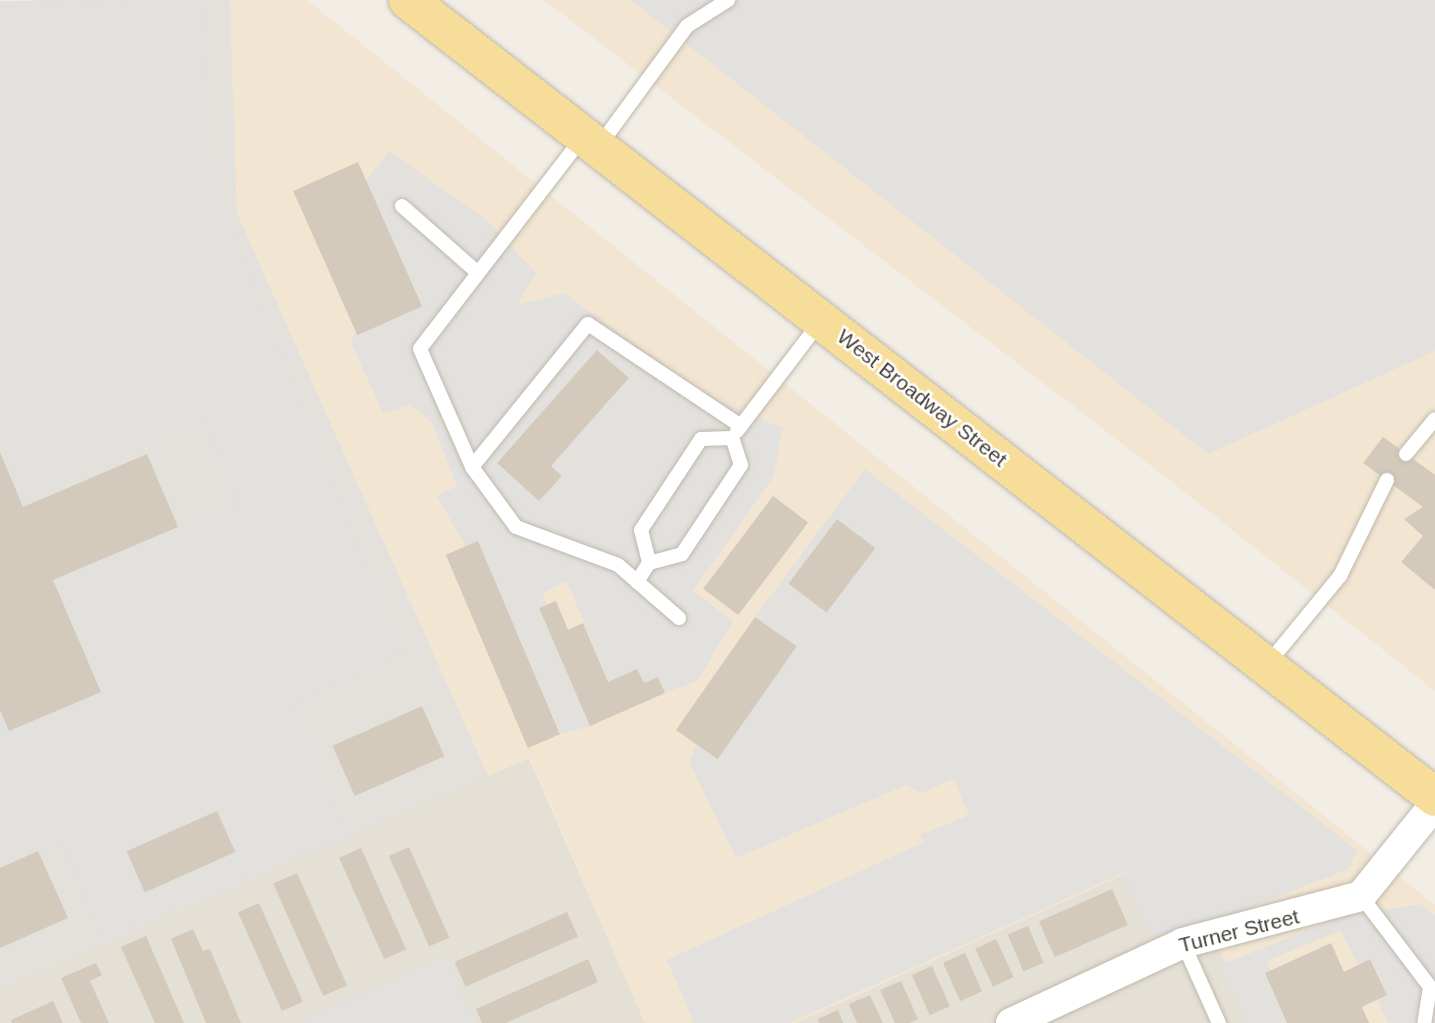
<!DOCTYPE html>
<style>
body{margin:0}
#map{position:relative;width:1435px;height:1023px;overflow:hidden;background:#f2eee6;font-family:Arial,sans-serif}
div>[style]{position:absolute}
.residential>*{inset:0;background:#e5e0d5}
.commercial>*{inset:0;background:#f2e5d2}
.industrial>*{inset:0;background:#e4e0db}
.parking>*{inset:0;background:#e3e1de}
.building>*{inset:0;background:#d3cabc;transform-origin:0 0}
.roads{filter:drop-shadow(0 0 2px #bfb9ac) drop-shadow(0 0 2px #bfb9ac)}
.lane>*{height:14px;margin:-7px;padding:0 7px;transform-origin:7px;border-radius:7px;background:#fff}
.street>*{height:30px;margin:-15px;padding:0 15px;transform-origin:15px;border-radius:15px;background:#fff}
.primary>*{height:38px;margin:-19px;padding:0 19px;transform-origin:19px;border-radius:19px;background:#f7dd9a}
span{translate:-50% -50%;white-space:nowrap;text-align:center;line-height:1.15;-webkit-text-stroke:5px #fff;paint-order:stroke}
.street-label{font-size:21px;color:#443f36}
</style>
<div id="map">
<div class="residential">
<div style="clip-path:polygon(529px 758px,645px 1023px,0 1023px,0 989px)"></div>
<div style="clip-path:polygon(1173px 850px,1253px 1023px,795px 1023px)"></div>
</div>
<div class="commercial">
<div style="clip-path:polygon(230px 0,307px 0,1435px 905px,1435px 1023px,1253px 1023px,1174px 852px,796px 1023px,645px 1023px,530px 758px,488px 776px,237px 213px)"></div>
<div style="clip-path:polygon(544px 0,1435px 0,1435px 691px,1163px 475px)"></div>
</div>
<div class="industrial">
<div style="clip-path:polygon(34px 0,230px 0,237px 213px,488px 776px,0 989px,0 39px)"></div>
</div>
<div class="parking">
<div style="clip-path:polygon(evenodd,207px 0,201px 94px,216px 193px,401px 654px,291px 702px,344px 835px,103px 939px,61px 840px,0 868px,0 710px,9px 731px,101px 692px,53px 580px,240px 504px,203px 417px,19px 497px,0 456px,0 1px,207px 0,217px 811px,234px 852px,127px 851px,217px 811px)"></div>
<div style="clip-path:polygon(631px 0,1435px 0,1435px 351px,1208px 454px)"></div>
<div style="clip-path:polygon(evenodd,389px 151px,485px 219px,536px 273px,517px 305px,564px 293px,704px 394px,782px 428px,774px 476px,693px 591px,733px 621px,697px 681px,665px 693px,659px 677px,644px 683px,637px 669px,608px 682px,567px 581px,543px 593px,547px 605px,539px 608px,590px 726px,561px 734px,478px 542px,466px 547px,437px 496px,457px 486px,432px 422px,410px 405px,383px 413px,351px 342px,356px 332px,423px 306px,366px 181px,389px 151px,598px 350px,629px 379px,551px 466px,562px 476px,539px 501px,497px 462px,598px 350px)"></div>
<div style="clip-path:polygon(evenodd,865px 469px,1357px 850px,1348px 869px,1187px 933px,1150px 934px,1123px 873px,789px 1023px,694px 1023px,667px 960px,924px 842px,920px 835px,969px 815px,954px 779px,921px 793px,906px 785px,736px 858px,689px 762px,696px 745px,717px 759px,796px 646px,755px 617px,865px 469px,837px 519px,875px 548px,826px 612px,788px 584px,837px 519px)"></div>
<div style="clip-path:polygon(1420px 904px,1435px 915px,1435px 1023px,1388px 1023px,1377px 999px,1387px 994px,1371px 960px,1358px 965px,1341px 930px,1267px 961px,1271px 971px,1265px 974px,1287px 1023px,1247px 1023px,1219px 966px,1340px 917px)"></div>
<div style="clip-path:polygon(446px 955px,476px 1023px,297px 1023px)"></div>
</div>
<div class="building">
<div style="left:358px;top:162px;width:158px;height:71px;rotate:66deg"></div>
<div style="clip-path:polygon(597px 350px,629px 378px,551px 466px,562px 476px,539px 501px,497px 463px)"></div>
<div style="clip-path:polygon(1383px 437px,1435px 475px,1435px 590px,1401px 562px,1423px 536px,1404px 519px,1423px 507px,1363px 463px)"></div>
<div style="clip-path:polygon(0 452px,23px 507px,147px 454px,178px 527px,53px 580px,101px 692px,9px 731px,0 710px)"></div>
<div style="left:773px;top:496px;width:44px;height:116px;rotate:37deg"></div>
<div style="left:837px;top:519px;width:48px;height:81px;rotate:37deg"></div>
<div style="left:478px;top:541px;width:210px;height:35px;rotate:67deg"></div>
<div style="clip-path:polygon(556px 601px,568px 630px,583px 623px,608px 682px,637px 669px,644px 683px,658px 677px,665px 693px,590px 726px,539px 608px)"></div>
<div style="left:755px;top:617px;width:51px;height:138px;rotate:35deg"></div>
<div style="left:422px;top:706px;width:55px;height:98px;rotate:66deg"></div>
<div style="left:217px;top:811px;width:45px;height:99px;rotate:66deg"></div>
<div style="left:409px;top:847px;width:99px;height:22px;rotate:66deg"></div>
<div style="left:361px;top:848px;width:111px;height:24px;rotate:66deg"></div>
<div style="clip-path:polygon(38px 851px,68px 918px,0 948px,0 868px)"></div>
<div style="left:297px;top:873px;width:123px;height:26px;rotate:66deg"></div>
<div style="left:1112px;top:889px;width:39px;height:80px;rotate:66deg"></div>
<div style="left:259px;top:903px;width:108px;height:23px;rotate:66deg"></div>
<div style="left:567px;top:912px;width:27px;height:123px;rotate:66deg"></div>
<div style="left:1028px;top:926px;width:40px;height:22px;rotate:67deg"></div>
<div style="clip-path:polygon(193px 929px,203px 951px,210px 949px,241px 1023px,206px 1023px,171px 939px)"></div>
<div style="clip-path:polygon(146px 936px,184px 1023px,155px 1023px,121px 947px)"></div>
<div style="left:996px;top:939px;width:42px;height:23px;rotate:65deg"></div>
<div style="clip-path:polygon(1331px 943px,1344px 972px,1370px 959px,1387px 995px,1362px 1007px,1369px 1023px,1287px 1023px,1265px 973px)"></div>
<div style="left:965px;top:953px;width:42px;height:24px;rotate:66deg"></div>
<div style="clip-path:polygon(588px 959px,598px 982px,506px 1023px,482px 1023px,476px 1009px)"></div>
<div style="clip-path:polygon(96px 963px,102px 975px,90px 981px,109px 1023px,81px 1023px,61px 978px)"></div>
<div style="left:932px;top:966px;width:44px;height:22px;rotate:66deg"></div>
<div style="clip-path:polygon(901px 981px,918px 1019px,910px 1023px,895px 1023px,880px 990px)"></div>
<div style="clip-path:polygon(870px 995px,883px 1023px,857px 1023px,849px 1004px)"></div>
<div style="clip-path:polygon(53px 1001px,63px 1023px,12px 1023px,11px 1020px)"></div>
<div style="clip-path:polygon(838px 1010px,843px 1023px,819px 1023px,818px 1019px)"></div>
</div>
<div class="roads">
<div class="lane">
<div style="left:583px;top:137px;width:267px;rotate:127.6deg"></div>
<div style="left:420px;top:349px;width:129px;rotate:66.2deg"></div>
<div style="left:472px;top:467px;width:74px;rotate:53.7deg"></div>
<div style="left:516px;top:527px;width:109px;rotate:20.4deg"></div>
<div style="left:618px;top:565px;width:81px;rotate:41deg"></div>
<div style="left:599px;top:146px;width:149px;rotate:-53.7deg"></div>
<div style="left:687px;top:26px;width:49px;rotate:-32.4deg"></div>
<div style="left:402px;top:206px;width:101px;rotate:41.4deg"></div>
<div style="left:737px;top:431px;width:137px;rotate:-52.7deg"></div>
<div style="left:1406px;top:454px;width:45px;rotate:-50.4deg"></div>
<div style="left:472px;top:467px;width:184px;rotate:-51deg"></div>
<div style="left:588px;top:324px;width:184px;rotate:33.7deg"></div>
<div style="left:637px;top:582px;width:22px;rotate:-58deg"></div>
<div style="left:649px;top:563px;width:34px;rotate:-15deg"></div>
<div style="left:682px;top:554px;width:107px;rotate:-56.5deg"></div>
<div style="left:741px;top:465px;width:28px;rotate:-108deg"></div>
<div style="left:732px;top:438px;width:31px;rotate:178deg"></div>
<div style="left:701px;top:439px;width:109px;rotate:123.4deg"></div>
<div style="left:641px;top:530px;width:34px;rotate:76deg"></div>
<div style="left:1266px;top:666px;width:117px;rotate:-50.6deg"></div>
<div style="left:1340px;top:576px;width:107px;rotate:-63.9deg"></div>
<div style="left:1361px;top:896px;width:114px;rotate:52.8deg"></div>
<div style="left:1430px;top:987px;width:36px;rotate:99deg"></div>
<div style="left:1183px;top:943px;width:88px;rotate:65.8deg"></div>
</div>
<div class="street">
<div style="left:1011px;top:1023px;width:190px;rotate:-24.9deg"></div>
<div style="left:1183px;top:943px;width:184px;rotate:-14.8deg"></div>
<div style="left:1361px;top:896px;width:118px;rotate:-51.2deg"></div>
</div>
<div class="primary">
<div style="left:408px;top:0;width:1300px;rotate:37.81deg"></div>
</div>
</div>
<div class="street-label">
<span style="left:922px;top:398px;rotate:38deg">West Broadway Street</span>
<span style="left:1239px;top:931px;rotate:-14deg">Turner Street</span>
</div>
</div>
